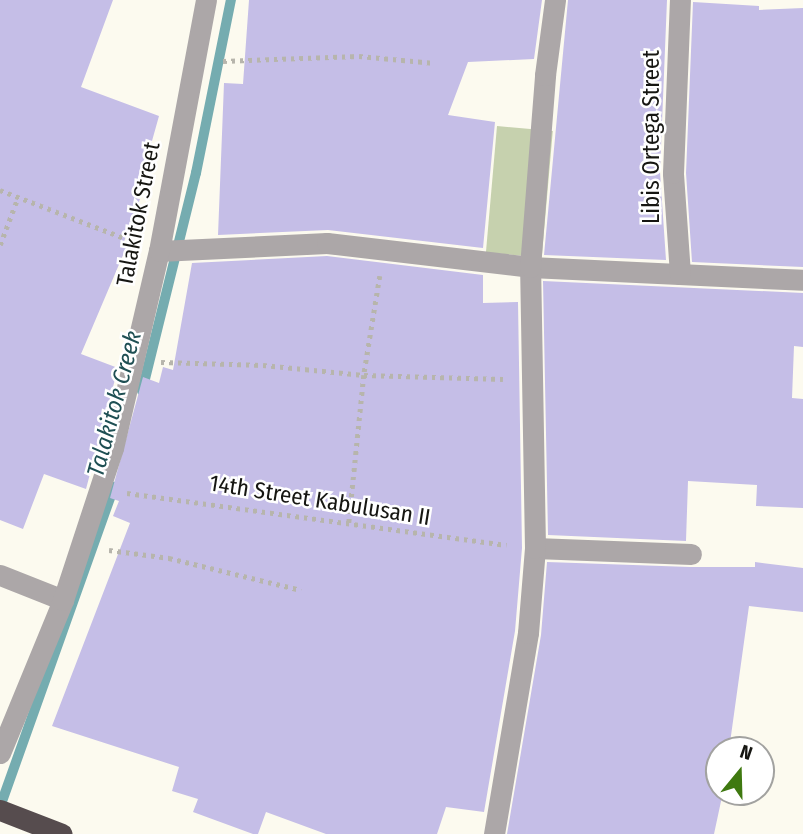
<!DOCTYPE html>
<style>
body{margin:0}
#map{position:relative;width:803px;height:834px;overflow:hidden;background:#fcfaef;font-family:"Fira Sans Condensed",sans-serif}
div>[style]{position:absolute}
.green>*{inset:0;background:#c6d1ae;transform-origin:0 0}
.stream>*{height:10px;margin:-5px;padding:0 5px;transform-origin:5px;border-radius:5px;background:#75acb0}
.building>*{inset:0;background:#c5bee7}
.path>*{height:4.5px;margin-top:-2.25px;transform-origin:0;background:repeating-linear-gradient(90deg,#b7b5ac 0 3.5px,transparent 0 8.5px)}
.pedestrian>*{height:21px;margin:-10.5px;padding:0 10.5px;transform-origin:10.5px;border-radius:10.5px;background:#aca7a8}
.minor>*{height:21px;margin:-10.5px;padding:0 10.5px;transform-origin:10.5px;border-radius:10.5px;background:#aca7a8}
.motorway>*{height:21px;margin:-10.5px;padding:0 10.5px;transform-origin:10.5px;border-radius:10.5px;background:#564c4e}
span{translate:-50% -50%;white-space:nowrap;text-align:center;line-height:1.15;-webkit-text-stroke:5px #fff;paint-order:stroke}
.street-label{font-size:23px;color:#161612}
.water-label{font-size:24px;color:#1e4f53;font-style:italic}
.north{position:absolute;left:705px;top:736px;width:70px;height:70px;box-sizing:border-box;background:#fff;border:2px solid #a2a2a0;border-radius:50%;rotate:19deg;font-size:19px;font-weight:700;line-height:28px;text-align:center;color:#161612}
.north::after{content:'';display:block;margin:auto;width:24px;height:32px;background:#3f7910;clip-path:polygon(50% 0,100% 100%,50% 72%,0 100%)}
</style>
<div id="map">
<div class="green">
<div style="left:497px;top:126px;width:56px;height:127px;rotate:5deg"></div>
</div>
<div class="stream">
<div style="left:142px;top:391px;width:225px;rotate:-76.1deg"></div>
<div style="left:196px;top:173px;width:177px;rotate:-78.6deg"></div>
<div style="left:0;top:807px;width:340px;rotate:-70.4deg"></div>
</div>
<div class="building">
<div style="clip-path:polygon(0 0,113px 0,81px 87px,159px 116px,136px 198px,140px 199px,122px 247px,126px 248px,81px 354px,118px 368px,86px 489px,44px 474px,23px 529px,0 520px)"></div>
<div style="clip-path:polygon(249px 0,542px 0,534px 59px,468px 62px,448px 115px,495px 122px,483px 248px,328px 230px,218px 235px,224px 83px,243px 84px)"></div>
<div style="clip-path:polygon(568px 0,667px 0,660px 172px,666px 260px,544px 255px)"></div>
<div style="clip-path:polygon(693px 2px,759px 6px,759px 10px,803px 8px,803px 267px,692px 262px,686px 173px)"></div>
<div style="clip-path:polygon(327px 256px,483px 275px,483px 303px,518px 302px,522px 548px,515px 631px,484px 812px,446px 807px,437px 834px,326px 834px,266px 812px,258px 834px,253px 834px,193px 812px,198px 799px,172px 791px,179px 767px,52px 726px,130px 523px,113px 516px,119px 501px,110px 498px,143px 377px,159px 383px,163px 367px,173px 370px,192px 263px)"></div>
<div style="clip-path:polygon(543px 281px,803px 293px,803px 347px,794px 346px,792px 398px,803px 399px,803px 508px,756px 506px,757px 485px,688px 481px,686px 541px,548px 535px)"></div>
<div style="clip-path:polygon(547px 562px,690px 567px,755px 567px,755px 562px,803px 568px,803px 612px,749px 606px,729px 750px,719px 750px,719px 792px,723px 792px,714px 834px,507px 834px,541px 635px)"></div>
</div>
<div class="path">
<div style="left:223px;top:61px;width:136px;rotate:-2.1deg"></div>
<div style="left:359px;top:56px;width:76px;rotate:5.3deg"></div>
<div style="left:0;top:190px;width:142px;rotate:21.1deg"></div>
<div style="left:0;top:245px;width:51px;rotate:-69.4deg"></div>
<div style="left:380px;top:276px;width:100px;rotate:99.2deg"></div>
<div style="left:364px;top:375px;width:139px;rotate:1.6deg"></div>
<div style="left:161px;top:362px;width:102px;rotate:1.7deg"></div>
<div style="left:263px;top:365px;width:101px;rotate:5.7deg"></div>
<div style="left:364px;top:375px;width:149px;rotate:95.8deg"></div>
<div style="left:127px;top:493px;width:383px;rotate:7.8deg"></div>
<div style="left:109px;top:550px;width:61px;rotate:7.6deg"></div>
<div style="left:169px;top:558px;width:136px;rotate:13.6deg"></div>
</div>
<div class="pedestrian">
<div style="left:159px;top:251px;width:168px;rotate:-2.7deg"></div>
<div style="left:327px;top:243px;width:204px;rotate:6.7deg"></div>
</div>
<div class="minor">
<div style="left:530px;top:267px;width:273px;rotate:2.7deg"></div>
<div style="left:680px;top:274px;width:101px;rotate:-94deg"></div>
<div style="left:673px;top:173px;width:173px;rotate:-87.7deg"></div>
<div style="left:535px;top:548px;width:156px;rotate:2.2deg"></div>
<div style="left:0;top:575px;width:68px;rotate:21.6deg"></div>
<div style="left:0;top:753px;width:165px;rotate:-67.6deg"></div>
<div style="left:63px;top:600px;width:160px;rotate:-71.8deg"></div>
<div style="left:113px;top:448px;width:202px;rotate:-76.9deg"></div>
<div style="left:159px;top:251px;width:255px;rotate:-79.4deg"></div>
<div style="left:494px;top:834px;width:204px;rotate:-80.4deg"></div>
<div style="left:528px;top:633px;width:85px;rotate:-85.3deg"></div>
<div style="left:535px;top:548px;width:281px;rotate:-91deg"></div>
<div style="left:530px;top:267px;width:193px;rotate:-85.5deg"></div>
<div style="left:545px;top:75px;width:76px;rotate:-82.4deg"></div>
</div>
<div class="motorway">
<div style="left:0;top:810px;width:66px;rotate:21.2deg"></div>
</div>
<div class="street-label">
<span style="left:651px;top:137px;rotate:-90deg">Libis Ortega Street</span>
<span style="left:138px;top:214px;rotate:-79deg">Talakitok Street</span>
<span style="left:320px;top:500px;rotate:9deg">14th Street Kabulusan II</span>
</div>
<div class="water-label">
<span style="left:115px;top:404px;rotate:-75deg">Talakitok Creek</span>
</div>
<div class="north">N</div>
</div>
